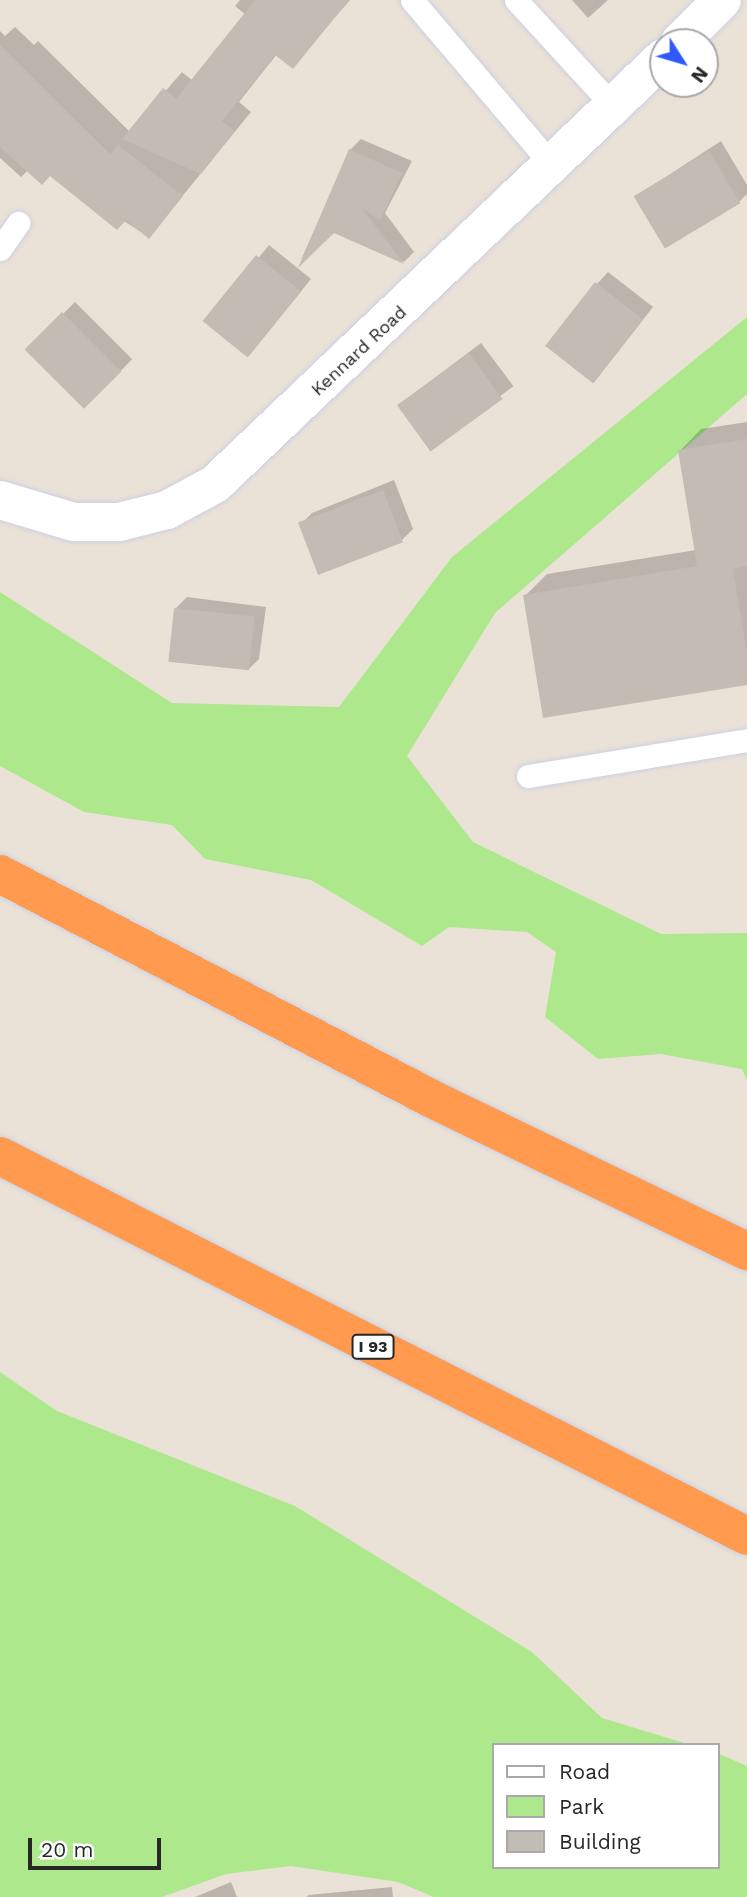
<!DOCTYPE html>
<style>
body{margin:0}
#map{position:relative;width:747px;height:1897px;overflow:hidden;background:#ebe2d7;font-family:"Work Sans",sans-serif}
div>[style]{position:absolute}
.green>*{inset:0;background:#ade88d}
.shadow>*{inset:0;background:#0003;transform-origin:0 0}
.building>*{inset:0;background:#c2bcb4;transform-origin:0 0}
.roads{filter:drop-shadow(0 0 2px #ccd0e2) drop-shadow(0 0 2px #ccd0e2)}
.lane>*{height:23px;margin:-11.5px;padding:0 11.5px;transform-origin:11.5px;border-radius:11.5px;background:#fff}
.street>*{height:38px;margin:-19px;padding:0 19px;transform-origin:19px;border-radius:19px;background:#fff}
.highway>*{height:38px;margin:-19px;padding:0 19px;transform-origin:19px;border-radius:19px;background:#ff9a4e}
span{translate:-50% -50%;white-space:nowrap;text-align:center;line-height:1.15;-webkit-text-stroke:5px #fff;paint-order:stroke}
.shield-label span{padding:2px 5px;background:#fff;border:2px solid;border-radius:5px;-webkit-text-stroke-width:0}
.shield-label{font-size:16px;color:#272727;font-weight:700}
.street-label{font-size:18px;color:#272727}
.legend{position:absolute;left:492px;top:1743px;width:228px;height:126px;box-sizing:border-box;background:#fff;border:2px solid #a9a9a9;margin:0;padding:9px 12px;list-style:none;font-size:21px;color:#272727}
.legend li{display:flex;align-items:center;gap:14px;height:35px}
.legend b{width:35px;border:2px solid #a9a9a9}
.north{position:absolute;left:649px;top:28px;width:70px;height:70px;box-sizing:border-box;background:#fff;border:2px solid #a9a9a9;border-radius:50%;rotate:127deg;font-size:19px;font-weight:700;line-height:28px;text-align:center;color:#272727}
.north::after{content:'';display:block;margin:auto;width:24px;height:32px;background:#3058ff;clip-path:polygon(50% 0,100% 100%,50% 72%,0 100%)}
.scale{position:absolute;left:28px;top:1838px;width:133px;height:32px;box-sizing:border-box;border:4px solid #272727;border-top:0;padding-left:9px;font-size:21px;line-height:24px;white-space:nowrap;color:#272727;-webkit-text-stroke:5px #fff;paint-order:stroke}
</style>
<div id="map">
<div class="green">
<div style="clip-path:polygon(747px 317px,747px 394px,495px 613px,407px 756px,473px 842px,661px 934px,747px 933px,747px 1080px,742px 1069px,661px 1054px,598px 1059px,545px 1017px,556px 952px,527px 932px,449px 927px,422px 946px,311px 880px,205px 859px,172px 825px,84px 812px,0 766px,0 592px,172px 703px,339px 707px,452px 557px)"></div>
<div style="clip-path:polygon(0 1372px,57px 1411px,295px 1506px,532px 1652px,602px 1718px,691px 1745px,493px 1745px,493px 1867px,717px 1867px,717px 1753px,747px 1766px,747px 1897px,434px 1897px,398px 1882px,291px 1866px,226px 1874px,162px 1897px,0 1897px)"></div>
</div>
<div class="shadow">
<div style="clip-path:polygon(240px 0,350px 0,292px 67px,277px 54px,239px 102px,251px 112px,149px 237px,50px 174px,28px 170px,21px 177px,0 158px,0 31px,5px 36px,15px 27px,34px 45px,38px 41px,130px 132px,182px 72px,193px 81px,246px 15px,235px 6px)"></div>
<div style="clip-path:polygon(572px 0,608px 0,588px 18px)"></div>
<div style="clip-path:polygon(361px 139px,412px 161px,385px 213px,414px 252px,404px 262px,334px 231px,301px 260px,350px 150px)"></div>
<div style="clip-path:polygon(721px 141px,747px 185px,747px 194px,739px 202px,635px 197px)"></div>
<div style="left:269px;top:245px;width:54px;height:99px;rotate:39deg"></div>
<div style="clip-path:polygon(608px 272px,653px 307px,595px 381px,597px 284px)"></div>
<div style="left:75px;top:302px;width:81px;height:67px;rotate:45deg"></div>
<div style="left:481px;top:343px;width:54px;height:103px;rotate:53deg"></div>
<div style="clip-path:polygon(747px 422px,747px 683px,525px 596px,547px 574px,696px 550px,680px 451px,701px 429px)"></div>
<div style="clip-path:polygon(394px 480px,413px 529px,402px 540px,301px 524px,312px 513px)"></div>
<div style="clip-path:polygon(187px 597px,266px 607px,259px 659px,248px 670px,176px 608px)"></div>
<div style="clip-path:polygon(231px 1882px,237px 1897px,195px 1897px)"></div>
<div style="clip-path:polygon(392px 1887px,393px 1897px,307px 1897px,308px 1895px)"></div>
</div>
<div class="building">
<div style="clip-path:polygon(255px 0,349px 0,293px 69px,275px 55px,222px 121px,235px 131px,201px 174px,122px 139px,163px 88px,176px 99px)"></div>
<div style="clip-path:polygon(0 45px,110px 154px,118px 145px,183px 196px,149px 239px,126px 220px,117px 230px,50px 176px,42px 185px,0 147px)"></div>
<div style="clip-path:polygon(349px 149px,402px 173px,380px 221px,362px 208px,404px 264px,334px 233px,298px 268px)"></div>
<div style="left:709px;top:151px;width:61px;height:88px;rotate:59deg"></div>
<div style="left:256px;top:255px;width:58px;height:85px;rotate:39deg"></div>
<div style="left:595px;top:282px;width:61px;height:81px;rotate:38deg"></div>
<div style="left:62px;top:312px;width:84px;height:53px;rotate:45deg"></div>
<div style="left:469px;top:353px;width:57px;height:89px;rotate:54deg"></div>
<div style="clip-path:polygon(747px 439px,747px 566px,733px 569px,747px 655px,747px 685px,543px 718px,523px 595px,697px 566px,678px 450px)"></div>
<div style="left:383px;top:490px;width:56px;height:91px;rotate:69deg"></div>
<div style="left:174px;top:608px;width:81px;height:54px;rotate:6deg"></div>
</div>
<div class="roads">
<div class="lane">
<div style="left:412px;top:0;width:216px;rotate:49.7deg"></div>
<div style="left:516px;top:0;width:145px;rotate:47.5deg"></div>
<div style="left:0;top:249px;width:32px;rotate:-55deg"></div>
<div style="left:528px;top:776px;width:222px;rotate:-9.3deg"></div>
</div>
<div class="street">
<div style="left:680px;top:42px;width:59px;rotate:-45deg"></div>
<div style="left:0;top:500px;width:77px;rotate:16.6deg"></div>
<div style="left:74px;top:522px;width:45px"></div>
<div style="left:119px;top:522px;width:49px;rotate:-14deg"></div>
<div style="left:167px;top:510px;width:55px;rotate:-28.4deg"></div>
<div style="left:215px;top:484px;width:618px;rotate:-43.56deg"></div>
</div>
<div class="highway">
<div style="left:0;top:874px;width:485px;rotate:27.5deg"></div>
<div style="left:430px;top:1098px;width:352px;rotate:25.8deg"></div>
<div style="left:0;top:1156px;width:838px;rotate:26.96deg"></div>
</div>
</div>
<div class="shield-label">
<span style="left:373px;top:1347px">I 93</span>
</div>
<div class="street-label">
<span style="left:359px;top:351px;rotate:-43deg">Kennard Road</span>
</div>
<ul class="legend">
<li><b style="height:9px;background:#fff"></b>Road</li>
<li><b style="height:19px;background:#ade88d"></b>Park</li>
<li><b style="height:19px;background:#c2bcb4"></b>Building</li>
</ul>
<div class="north">N</div>
<div class="scale">20 m</div>
</div>
